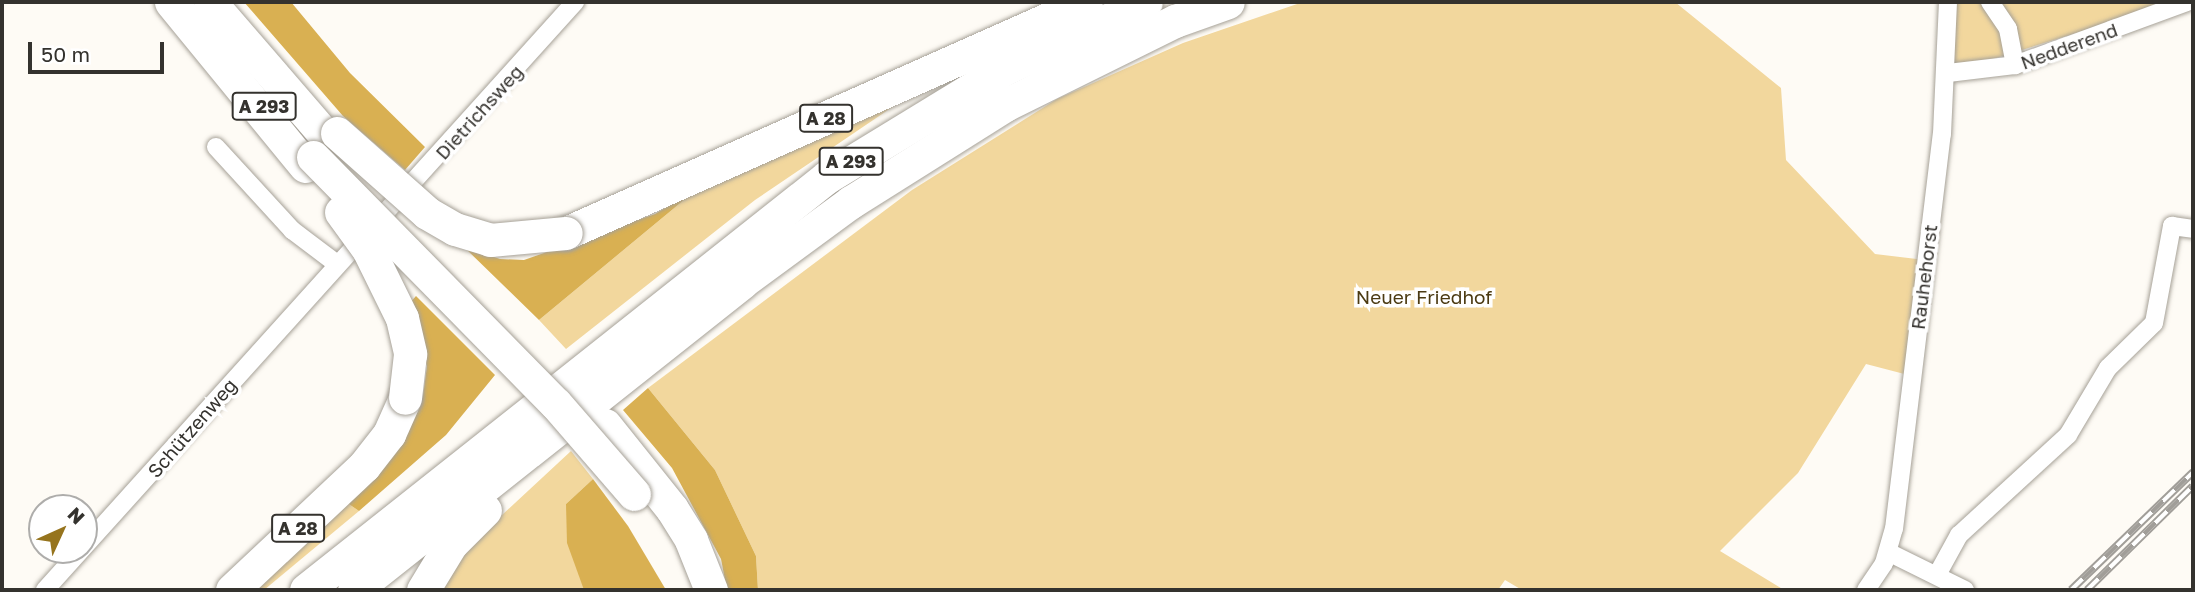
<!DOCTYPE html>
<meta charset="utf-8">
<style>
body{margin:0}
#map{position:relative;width:2195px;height:592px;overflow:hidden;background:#fefbf5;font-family:"Golos Text",sans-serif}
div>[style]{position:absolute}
.green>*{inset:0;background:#f2d79d}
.forest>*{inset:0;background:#d9b052}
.roads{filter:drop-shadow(0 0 2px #a6a197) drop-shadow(0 0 2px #a6a197)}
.minor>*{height:18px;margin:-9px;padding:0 9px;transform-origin:9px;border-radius:9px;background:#fff}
.motorway>*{height:33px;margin:-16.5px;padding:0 16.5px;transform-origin:16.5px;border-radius:16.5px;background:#fff}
.rail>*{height:8px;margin-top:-4px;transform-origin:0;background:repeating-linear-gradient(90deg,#fff 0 16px,#a19e99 0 32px);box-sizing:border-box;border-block:2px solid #a19e99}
.bridges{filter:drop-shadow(0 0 2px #a6a197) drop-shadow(0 0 2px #a6a197)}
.motorway-bridge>*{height:33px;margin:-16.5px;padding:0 16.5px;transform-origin:16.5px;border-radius:16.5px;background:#fff}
span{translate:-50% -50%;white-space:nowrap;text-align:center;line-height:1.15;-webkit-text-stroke:7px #fff;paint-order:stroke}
.shield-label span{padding:2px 5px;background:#fff;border:2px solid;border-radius:5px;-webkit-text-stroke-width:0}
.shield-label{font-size:18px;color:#34322e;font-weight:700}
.street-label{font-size:19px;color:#34322e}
.park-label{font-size:19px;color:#4b3a12}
.frame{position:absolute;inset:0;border:4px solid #34322e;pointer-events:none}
.north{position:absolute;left:28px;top:494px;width:70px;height:70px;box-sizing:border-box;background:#fff;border:2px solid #aeadab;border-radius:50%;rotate:45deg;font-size:19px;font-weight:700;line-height:28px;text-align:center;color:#34322e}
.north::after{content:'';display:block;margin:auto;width:24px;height:32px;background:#96741d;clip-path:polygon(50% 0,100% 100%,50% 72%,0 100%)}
.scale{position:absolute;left:28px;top:42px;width:136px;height:32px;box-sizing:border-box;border:4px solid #34322e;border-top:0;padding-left:9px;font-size:21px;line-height:24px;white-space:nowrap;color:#34322e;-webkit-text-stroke:5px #fff;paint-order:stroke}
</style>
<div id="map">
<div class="green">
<div style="clip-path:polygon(1303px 2px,1675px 2px,1781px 88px,1786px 160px,1875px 254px,1925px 260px,1912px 376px,1866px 364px,1798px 473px,1720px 551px,1784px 590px,1522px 590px,1505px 580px,1498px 590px,758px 590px,756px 556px,715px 470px,648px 388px,912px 190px,1057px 99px,1183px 43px)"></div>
<div style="clip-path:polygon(1948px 2px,2176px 2px,1948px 73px)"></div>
<div style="clip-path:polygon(922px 87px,755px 200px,566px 349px,539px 320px,696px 190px)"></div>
<div style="clip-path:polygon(571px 451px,593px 479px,566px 504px,584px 590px,442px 590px,461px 553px)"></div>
<div style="clip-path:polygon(343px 500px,359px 511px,264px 590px,245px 590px)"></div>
</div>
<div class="forest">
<div style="clip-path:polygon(244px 2px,291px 2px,350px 73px,425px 147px,405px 170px,343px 116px)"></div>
<div style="clip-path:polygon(696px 190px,539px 320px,464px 247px,500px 259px,524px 260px,655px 214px)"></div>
<div style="clip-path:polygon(416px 296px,495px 375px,446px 435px,359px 511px,343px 500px,408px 433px,423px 396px,427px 366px,409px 304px)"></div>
<div style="clip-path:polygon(648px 388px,715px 470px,756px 556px,758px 590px,727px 590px,721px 559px,672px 468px,623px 410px)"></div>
<div style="clip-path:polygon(593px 479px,628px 526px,666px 590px,584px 590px,567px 543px,566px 504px)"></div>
</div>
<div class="roads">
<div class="minor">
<div style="left:1990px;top:2px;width:32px;rotate:56deg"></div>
<div style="left:2008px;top:29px;width:37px;rotate:79deg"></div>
<div style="left:1948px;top:73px;width:67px;rotate:-6.8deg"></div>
<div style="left:2015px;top:65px;width:183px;rotate:-20.1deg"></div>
<div style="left:216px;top:147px;width:113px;rotate:47.5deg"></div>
<div style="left:292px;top:230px;width:56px;rotate:37.1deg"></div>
<div style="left:1888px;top:552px;width:86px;rotate:26.3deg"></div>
<div style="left:1937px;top:575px;width:46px;rotate:-61.2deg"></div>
<div style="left:1959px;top:535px;width:148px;rotate:-42.5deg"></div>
<div style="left:2068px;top:435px;width:78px;rotate:-59.2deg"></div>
<div style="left:2108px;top:368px;width:64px;rotate:-44.4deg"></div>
<div style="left:2154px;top:323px;width:99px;rotate:-79.5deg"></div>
<div style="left:2172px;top:226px;width:21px;rotate:8deg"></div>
<div style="left:45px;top:590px;width:792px;rotate:-47.97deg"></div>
<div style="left:1866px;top:590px;width:32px;rotate:-56deg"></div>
<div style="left:1884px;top:563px;width:35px;rotate:-74deg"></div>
<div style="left:1894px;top:529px;width:398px;rotate:-83.1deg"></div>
<div style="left:1942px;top:134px;width:132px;rotate:-87.4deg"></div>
</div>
<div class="motorway">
<div style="left:171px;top:2px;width:212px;rotate:50.7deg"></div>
<div style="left:210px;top:2px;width:182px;rotate:49.2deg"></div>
<div style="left:566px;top:233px;width:569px;rotate:-23.95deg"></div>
<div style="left:605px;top:425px;width:107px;rotate:51.4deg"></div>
<div style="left:672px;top:509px;width:36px;rotate:58deg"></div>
<div style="left:691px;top:540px;width:54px;rotate:68.2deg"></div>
<div style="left:232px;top:590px;width:181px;rotate:-43.2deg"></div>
<div style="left:364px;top:466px;width:41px;rotate:-52deg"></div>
<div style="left:389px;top:434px;width:39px;rotate:-66deg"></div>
<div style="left:306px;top:590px;width:665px;rotate:-38.4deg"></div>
<div style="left:827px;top:177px;width:205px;rotate:-31.4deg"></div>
<div style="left:1002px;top:70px;width:159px;rotate:-25.3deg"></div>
<div style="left:354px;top:590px;width:495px;rotate:-38.4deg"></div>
<div style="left:742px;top:282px;width:135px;rotate:-36.3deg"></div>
<div style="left:851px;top:202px;width:182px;rotate:-32.2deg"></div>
<div style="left:1005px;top:105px;width:190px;rotate:-26.3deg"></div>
<div style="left:1175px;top:21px;width:56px;rotate:-19.7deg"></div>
<div style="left:423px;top:590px;width:54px;rotate:-58.7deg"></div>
<div style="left:451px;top:544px;width:48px;rotate:-45deg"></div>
</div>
</div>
<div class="rail">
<div style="left:2071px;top:590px;width:170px;rotate:-44deg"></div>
<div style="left:2087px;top:590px;width:148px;rotate:-44.5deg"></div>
</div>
<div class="bridges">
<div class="motorway-bridge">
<div style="left:337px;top:133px;width:120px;rotate:41.6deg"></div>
<div style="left:427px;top:213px;width:32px;rotate:30deg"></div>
<div style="left:455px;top:229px;width:37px;rotate:17deg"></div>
<div style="left:490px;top:240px;width:76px;rotate:-5.3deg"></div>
<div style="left:313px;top:157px;width:346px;rotate:45.5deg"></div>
<div style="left:556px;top:404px;width:119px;rotate:49.1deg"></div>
<div style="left:341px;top:212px;width:46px;rotate:53.9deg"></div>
<div style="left:368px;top:249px;width:77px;rotate:63.8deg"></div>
<div style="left:402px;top:318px;width:37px;rotate:77deg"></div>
<div style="left:410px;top:354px;width:44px;rotate:96.5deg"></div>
</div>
</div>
<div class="shield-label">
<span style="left:264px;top:106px">A 293</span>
<span style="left:826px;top:118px">A 28</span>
<span style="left:851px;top:161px">A 293</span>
<span style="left:298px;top:528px">A 28</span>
</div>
<div class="street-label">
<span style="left:2069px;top:46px;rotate:-20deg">Nedderend</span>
<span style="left:479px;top:112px;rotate:-48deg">Dietrichsweg</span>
<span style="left:1924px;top:277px;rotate:-83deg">Rauhehorst</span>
<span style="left:192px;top:428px;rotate:-49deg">Schützenweg</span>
</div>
<div class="park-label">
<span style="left:1424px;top:297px">Neuer Friedhof</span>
</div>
<div class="frame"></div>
<div class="north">N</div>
<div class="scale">50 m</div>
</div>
